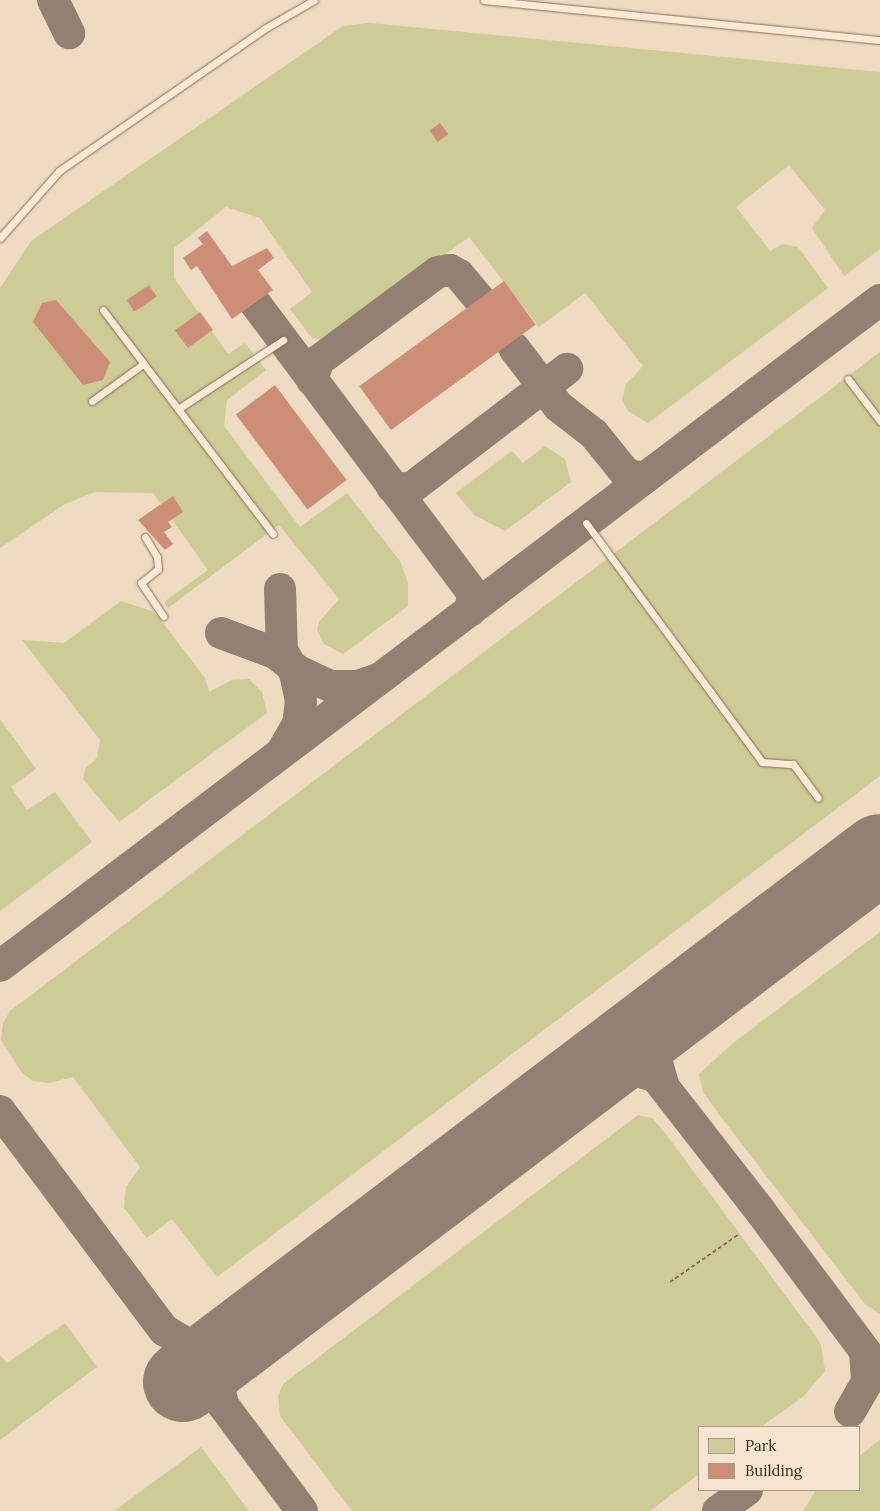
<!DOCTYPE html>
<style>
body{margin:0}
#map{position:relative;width:880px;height:1511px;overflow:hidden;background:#eedbc2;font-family:Lora,serif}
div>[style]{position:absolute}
.green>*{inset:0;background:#cdcb96}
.taxiway>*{height:32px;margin:-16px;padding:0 16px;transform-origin:16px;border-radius:16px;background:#938070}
.runway>*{height:80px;margin:-40px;padding:0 40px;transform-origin:40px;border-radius:40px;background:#938070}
.building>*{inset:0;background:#cd8e77;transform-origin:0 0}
.path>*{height:2px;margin-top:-1px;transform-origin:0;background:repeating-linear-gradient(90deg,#886b59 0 4px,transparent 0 6.5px)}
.roads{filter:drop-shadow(0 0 1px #886b59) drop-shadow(0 0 1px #886b59)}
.service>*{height:7px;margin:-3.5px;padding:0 3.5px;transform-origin:3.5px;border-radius:3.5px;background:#f9e9d5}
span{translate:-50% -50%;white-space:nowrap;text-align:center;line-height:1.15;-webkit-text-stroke:4px #f6e6d1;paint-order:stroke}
.legend{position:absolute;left:698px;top:1426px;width:162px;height:65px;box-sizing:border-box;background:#f6e6d1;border:1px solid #aa9989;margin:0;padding:6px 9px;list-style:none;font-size:15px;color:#38261d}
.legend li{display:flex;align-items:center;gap:10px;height:25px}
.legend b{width:25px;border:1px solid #aa9989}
</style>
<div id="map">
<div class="green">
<div style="clip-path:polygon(370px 23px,880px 72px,880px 249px,844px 276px,812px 228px,825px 210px,789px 165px,736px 207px,770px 251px,782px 244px,798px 247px,828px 288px,648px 423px,628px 411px,622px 400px,626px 384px,643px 366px,585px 293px,539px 327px,469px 237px,328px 340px,312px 338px,290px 309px,312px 292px,260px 218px,226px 207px,174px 248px,174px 278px,228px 354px,245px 343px,266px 370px,227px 400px,224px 426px,300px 527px,347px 493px,400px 561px,408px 583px,408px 606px,343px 654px,324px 644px,317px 630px,319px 622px,339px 599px,279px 525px,168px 608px,164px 602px,208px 570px,153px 493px,95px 492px,65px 504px,0 548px,0 288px,31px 241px,343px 26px)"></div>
<div style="clip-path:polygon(880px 352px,880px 776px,217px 1277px,172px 1219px,147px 1238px,124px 1208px,126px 1187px,140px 1167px,73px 1077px,49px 1083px,33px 1081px,22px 1073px,1px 1040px,3px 1023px,10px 1011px)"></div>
<div style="clip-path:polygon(545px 446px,565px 459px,571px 482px,505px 531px,474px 515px,456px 493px,512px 451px,523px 463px)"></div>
<div style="clip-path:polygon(121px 601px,152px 611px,160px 619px,205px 678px,209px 692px,232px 680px,249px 679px,262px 692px,267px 713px,119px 822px,83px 779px,85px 769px,97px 758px,100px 740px,22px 640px,64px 643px)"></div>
<div style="clip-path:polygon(0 719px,36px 769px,11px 787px,27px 810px,55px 792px,92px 842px,0 911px)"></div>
<div style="clip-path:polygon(880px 932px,880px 1314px,865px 1304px,721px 1117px,703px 1092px,699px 1074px,732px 1044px)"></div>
<div style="clip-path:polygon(638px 1115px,652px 1118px,665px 1133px,814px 1334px,821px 1345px,825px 1371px,804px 1396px,761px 1427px,699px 1427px,699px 1474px,650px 1511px,352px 1511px,280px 1416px,278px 1396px,283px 1384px)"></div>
<div style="clip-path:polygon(65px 1323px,97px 1367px,0 1440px,0 1355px,7px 1363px)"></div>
<div style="clip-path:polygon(880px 1440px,880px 1511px,803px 1511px,816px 1490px,859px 1490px,859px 1456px)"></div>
<div style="clip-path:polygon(201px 1447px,249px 1511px,114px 1511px)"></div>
</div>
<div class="taxiway">
<div style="left:53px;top:0;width:37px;rotate:64deg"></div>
<div style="left:255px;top:303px;width:363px;rotate:53.1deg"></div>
<div style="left:473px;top:593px;width:18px;rotate:99deg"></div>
<div style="left:514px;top:348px;width:73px;rotate:52.8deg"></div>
<div style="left:558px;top:406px;width:46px;rotate:37.9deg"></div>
<div style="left:594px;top:434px;width:53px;rotate:51.2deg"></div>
<div style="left:627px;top:475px;width:18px;rotate:9deg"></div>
<div style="left:312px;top:380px;width:20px;rotate:-72deg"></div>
<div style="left:318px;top:361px;width:149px;rotate:-36.6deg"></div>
<div style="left:438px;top:272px;width:12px;rotate:-9deg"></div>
<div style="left:450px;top:270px;width:10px;rotate:29deg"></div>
<div style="left:459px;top:275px;width:30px;rotate:50deg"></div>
<div style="left:392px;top:487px;width:18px;rotate:6deg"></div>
<div style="left:410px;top:489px;width:198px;rotate:-37.4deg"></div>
<div style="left:280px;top:589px;width:62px;rotate:88.2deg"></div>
<div style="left:282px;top:651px;width:26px;rotate:59deg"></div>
<div style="left:295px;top:673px;width:29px;rotate:78deg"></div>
<div style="left:301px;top:701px;width:23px;rotate:97deg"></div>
<div style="left:298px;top:724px;width:30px;rotate:120deg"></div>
<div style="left:221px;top:633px;width:58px;rotate:20.3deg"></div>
<div style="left:275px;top:653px;width:29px;rotate:38deg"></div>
<div style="left:298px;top:671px;width:35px;rotate:25deg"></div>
<div style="left:330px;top:686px;width:28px"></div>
<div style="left:358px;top:686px;width:21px;rotate:-19deg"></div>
<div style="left:0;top:966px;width:1104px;rotate:-37.12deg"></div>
<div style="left:594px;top:1071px;width:30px;rotate:-8deg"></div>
<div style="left:624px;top:1067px;width:34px;rotate:17deg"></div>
<div style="left:656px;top:1077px;width:171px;rotate:52.1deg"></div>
<div style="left:761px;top:1212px;width:174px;rotate:53.2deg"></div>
<div style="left:865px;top:1351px;width:31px;rotate:86deg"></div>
<div style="left:867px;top:1382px;width:34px;rotate:120deg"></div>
<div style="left:663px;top:1084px;width:29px;rotate:-106deg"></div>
<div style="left:655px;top:1056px;width:44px;rotate:-71.6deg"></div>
<div style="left:0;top:1111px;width:274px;rotate:53.2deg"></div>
<div style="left:164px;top:1330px;width:29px;rotate:31deg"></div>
<div style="left:189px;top:1345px;width:40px;rotate:1.4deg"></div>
<div style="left:229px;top:1346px;width:36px;rotate:108deg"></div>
<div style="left:218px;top:1380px;width:25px;rotate:79deg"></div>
<div style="left:223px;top:1405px;width:132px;rotate:53.3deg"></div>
<div style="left:718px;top:1511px;width:36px;rotate:-36deg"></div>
</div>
<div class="runway">
<div style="left:183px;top:1382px;width:874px;rotate:-37.15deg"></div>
</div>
<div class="building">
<div style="left:440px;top:123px;width:14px;height:13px;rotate:54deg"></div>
<div style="clip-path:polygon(207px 231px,232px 266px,267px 248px,274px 258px,258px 270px,273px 290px,232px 319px,197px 266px,191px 270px,183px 258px,203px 244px,198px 238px)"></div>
<div style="left:504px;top:281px;width:54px;height:179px;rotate:54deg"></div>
<div style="left:149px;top:285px;width:14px;height:27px;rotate:56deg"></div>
<div style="clip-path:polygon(56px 300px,110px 362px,103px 380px,83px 385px,33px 322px,42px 303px)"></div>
<div style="left:200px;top:312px;width:22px;height:31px;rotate:54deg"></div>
<div style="left:275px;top:385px;width:119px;height:49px;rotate:53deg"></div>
<div style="clip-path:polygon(173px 496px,183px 512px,168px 522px,172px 527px,164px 532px,173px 544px,165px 550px,138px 520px)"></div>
</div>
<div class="path">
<div style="left:670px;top:1282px;width:83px;rotate:-34.7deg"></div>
</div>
<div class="roads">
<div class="service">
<div style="left:484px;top:0;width:398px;rotate:5.8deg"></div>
<div style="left:0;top:238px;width:89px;rotate:-48.6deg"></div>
<div style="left:59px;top:171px;width:249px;rotate:-34.7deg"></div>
<div style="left:264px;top:29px;width:58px;rotate:-30.1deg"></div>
<div style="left:103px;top:310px;width:281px;rotate:52.8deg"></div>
<div style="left:848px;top:379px;width:53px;rotate:52.7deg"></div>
<div style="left:92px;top:401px;width:63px;rotate:-36deg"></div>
<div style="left:178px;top:409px;width:126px;rotate:-33.3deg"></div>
<div style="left:586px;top:523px;width:297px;rotate:53.6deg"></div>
<div style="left:762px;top:762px;width:31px;rotate:4deg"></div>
<div style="left:793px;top:764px;width:42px;rotate:53.7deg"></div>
<div style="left:145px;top:537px;width:23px;rotate:59deg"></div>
<div style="left:157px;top:557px;width:12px;rotate:85deg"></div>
<div style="left:158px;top:569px;width:22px;rotate:141deg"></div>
<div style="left:141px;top:583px;width:40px;rotate:56deg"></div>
</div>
</div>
<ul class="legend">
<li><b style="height:14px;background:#cdcb96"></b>Park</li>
<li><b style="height:14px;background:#cd8e77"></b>Building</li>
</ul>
</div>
